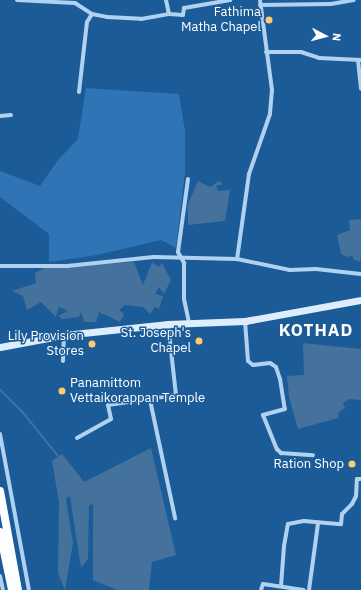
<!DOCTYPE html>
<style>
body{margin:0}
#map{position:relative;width:361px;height:590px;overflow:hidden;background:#1b5b98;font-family:"IBM Plex Sans",sans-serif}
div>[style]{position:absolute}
.green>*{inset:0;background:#2f75b5}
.water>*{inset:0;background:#45719d}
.stream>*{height:1.5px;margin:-0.75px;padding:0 0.75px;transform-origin:0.75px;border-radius:0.75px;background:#45719d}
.minor>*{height:4px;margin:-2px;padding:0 2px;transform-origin:2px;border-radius:2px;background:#b0d2f0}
.secondary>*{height:7px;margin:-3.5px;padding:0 3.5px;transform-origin:3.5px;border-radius:3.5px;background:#deedfb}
.trunk>*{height:8px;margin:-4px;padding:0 4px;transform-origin:4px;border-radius:4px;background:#fcfeff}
.dots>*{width:11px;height:11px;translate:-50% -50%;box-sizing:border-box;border:2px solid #1b5b98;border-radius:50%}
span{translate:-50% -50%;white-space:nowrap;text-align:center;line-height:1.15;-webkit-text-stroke:3px #1b5b98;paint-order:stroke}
.poi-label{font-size:13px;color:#fff}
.right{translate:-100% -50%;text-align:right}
.left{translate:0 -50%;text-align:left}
.district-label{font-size:17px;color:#fff;font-weight:700;letter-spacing:1px}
.north{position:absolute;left:305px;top:16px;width:40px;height:40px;-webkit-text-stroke:3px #1b5b98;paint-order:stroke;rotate:96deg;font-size:11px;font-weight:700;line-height:16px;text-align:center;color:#fff}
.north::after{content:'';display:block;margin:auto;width:14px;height:18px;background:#fff;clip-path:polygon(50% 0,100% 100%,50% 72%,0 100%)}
</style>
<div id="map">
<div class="green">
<div style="clip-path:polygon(86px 88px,179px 94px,185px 131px,185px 172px,176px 248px,161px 240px,97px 255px,49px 262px,49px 234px,0 197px,0 171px,40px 186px,58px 160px,78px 139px)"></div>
</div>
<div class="water">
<div style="clip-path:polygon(198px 181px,210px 187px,219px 181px,223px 184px,216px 186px,218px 191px,230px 190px,225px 221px,188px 225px,188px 204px)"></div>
<div style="clip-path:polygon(361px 219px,361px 254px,360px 262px,353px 259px,353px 255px,348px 257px,341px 254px,337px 235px,350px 230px,349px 220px)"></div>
<div style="clip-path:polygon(134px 262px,143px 285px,152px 262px,159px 267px,162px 263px,171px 280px,164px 294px,159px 287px,155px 294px,163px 296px,159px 309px,155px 307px,150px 314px,143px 307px,125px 305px,119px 310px,124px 314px,120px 322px,99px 312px,96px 322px,84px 322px,81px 312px,79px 317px,62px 319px,58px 316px,68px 311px,59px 307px,56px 317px,41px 302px,27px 310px,23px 296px,12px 291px,36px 283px,35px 273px,45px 268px)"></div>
<div style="clip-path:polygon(303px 343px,361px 349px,361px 400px,350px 399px,343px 403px,345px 408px,339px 412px,338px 418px,298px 429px,289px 397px,287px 376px,304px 375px)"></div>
<div style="clip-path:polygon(151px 448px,176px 555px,152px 562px,149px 590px,117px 590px,93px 580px,93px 504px,89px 505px,88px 559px,81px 568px,70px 496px,66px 499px,73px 543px,65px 590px,58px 573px,59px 502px,52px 461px,62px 454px,84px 482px)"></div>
</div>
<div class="stream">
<div style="left:0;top:389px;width:31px;rotate:45deg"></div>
<div style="left:22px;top:411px;width:60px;rotate:51deg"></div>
</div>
<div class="minor">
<div style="left:17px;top:0;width:58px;rotate:3deg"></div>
<div style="left:75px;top:3px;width:20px;rotate:33deg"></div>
<div style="left:92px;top:14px;width:15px;rotate:11deg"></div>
<div style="left:107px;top:17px;width:34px;rotate:3deg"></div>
<div style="left:141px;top:19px;width:28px;rotate:-10deg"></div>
<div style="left:169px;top:14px;width:14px;rotate:4deg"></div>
<div style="left:183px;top:15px;width:7px;rotate:-82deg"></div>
<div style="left:184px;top:8px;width:47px;rotate:-9.9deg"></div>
<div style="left:166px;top:0;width:14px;rotate:78deg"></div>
<div style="left:260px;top:0;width:91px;rotate:82.4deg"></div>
<div style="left:272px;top:90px;width:24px;rotate:95deg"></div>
<div style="left:270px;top:114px;width:64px;rotate:109.3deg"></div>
<div style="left:249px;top:174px;width:86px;rotate:98deg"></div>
<div style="left:237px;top:259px;width:54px;rotate:11.7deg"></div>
<div style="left:290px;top:270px;width:26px;rotate:-2deg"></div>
<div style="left:316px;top:269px;width:45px;rotate:6.3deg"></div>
<div style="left:260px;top:5px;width:71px;rotate:-0.8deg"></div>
<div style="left:331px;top:4px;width:23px;rotate:-10deg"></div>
<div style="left:266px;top:52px;width:35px"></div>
<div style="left:301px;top:52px;width:19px;rotate:18deg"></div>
<div style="left:319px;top:58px;width:42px;rotate:2.7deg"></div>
<div style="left:358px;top:60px;width:29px;rotate:84deg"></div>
<div style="left:79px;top:92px;width:70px;rotate:-83.5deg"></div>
<div style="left:87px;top:22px;width:9px;rotate:-58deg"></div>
<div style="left:0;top:116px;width:11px;rotate:-5deg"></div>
<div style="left:188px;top:179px;width:74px;rotate:97.8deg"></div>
<div style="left:178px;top:252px;width:13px;rotate:61deg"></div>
<div style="left:184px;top:263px;width:36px;rotate:90deg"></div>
<div style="left:184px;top:299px;width:24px;rotate:78deg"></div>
<div style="left:0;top:266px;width:67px"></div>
<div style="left:67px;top:266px;width:87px;rotate:-5.9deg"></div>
<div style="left:154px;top:257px;width:83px;rotate:1.4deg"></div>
<div style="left:245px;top:321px;width:40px;rotate:85.7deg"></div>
<div style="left:248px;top:361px;width:6px;rotate:39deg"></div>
<div style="left:253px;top:365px;width:17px;rotate:-7deg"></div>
<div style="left:270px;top:363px;width:7px;rotate:34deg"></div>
<div style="left:276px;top:367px;width:13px;rotate:72deg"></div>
<div style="left:280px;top:379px;width:30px;rotate:81deg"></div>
<div style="left:285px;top:409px;width:23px;rotate:165deg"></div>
<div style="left:263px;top:415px;width:37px;rotate:68deg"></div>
<div style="left:277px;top:449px;width:6px;rotate:45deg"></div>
<div style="left:281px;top:453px;width:32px;rotate:4deg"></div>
<div style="left:63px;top:361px;width:26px;rotate:-88deg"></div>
<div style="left:150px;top:400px;width:121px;rotate:78deg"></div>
<div style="left:0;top:434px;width:159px;rotate:79.5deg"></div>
<div style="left:77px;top:438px;width:39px;rotate:-29deg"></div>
<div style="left:111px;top:419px;width:14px;rotate:-102deg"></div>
<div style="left:108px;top:405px;width:69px;rotate:-8.4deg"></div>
<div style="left:176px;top:395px;width:71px;rotate:-96.4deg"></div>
<div style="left:0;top:576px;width:14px;rotate:78deg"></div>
<div style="left:281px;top:586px;width:40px;rotate:-85.7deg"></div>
<div style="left:284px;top:546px;width:22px;rotate:-80deg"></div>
<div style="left:288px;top:524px;width:16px;rotate:-11deg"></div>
<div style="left:304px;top:521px;width:37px;rotate:5deg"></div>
<div style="left:341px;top:524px;width:10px;rotate:-84deg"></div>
<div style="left:342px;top:514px;width:14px;rotate:-45deg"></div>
<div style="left:352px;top:504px;width:9px;rotate:-63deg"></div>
<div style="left:356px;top:496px;width:17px;rotate:-87deg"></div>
<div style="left:357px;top:479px;width:4px"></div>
<div style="left:261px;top:590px;width:6px;rotate:-72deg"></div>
<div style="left:263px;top:584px;width:41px;rotate:8.3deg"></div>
<div style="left:309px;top:590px;width:68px;rotate:-82.3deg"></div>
</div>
<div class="secondary">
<div style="left:0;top:347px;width:65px;rotate:-10.6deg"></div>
<div style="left:64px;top:335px;width:105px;rotate:-6deg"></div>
<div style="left:168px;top:324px;width:77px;rotate:-2.2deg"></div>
<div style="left:245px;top:321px;width:118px;rotate:-10.3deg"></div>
</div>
<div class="trunk">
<div style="left:0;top:491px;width:101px;rotate:79.7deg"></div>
<div style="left:0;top:532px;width:59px;rotate:78.3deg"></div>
</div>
<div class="dots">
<div style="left:269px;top:20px;background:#ffcb6f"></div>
<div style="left:199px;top:341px;background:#ffcb6f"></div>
<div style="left:92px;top:344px;background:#ffcb6f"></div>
<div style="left:62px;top:391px;background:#ffcb6f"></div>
<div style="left:352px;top:464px;background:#ffcb6f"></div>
</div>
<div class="poi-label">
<span class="right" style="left:261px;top:20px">Fathima<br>Matha Chapel</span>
<span class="right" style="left:191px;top:341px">St. Joseph's<br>Chapel</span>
<span class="right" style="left:84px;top:344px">Lily Provision<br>Stores</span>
<span class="left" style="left:70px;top:391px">Panamittom<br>Vettaikorappan Temple</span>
<span class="right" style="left:344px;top:464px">Ration Shop</span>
</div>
<div class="district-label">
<span style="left:316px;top:331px">KOTHAD</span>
</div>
<div class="north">N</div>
</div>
